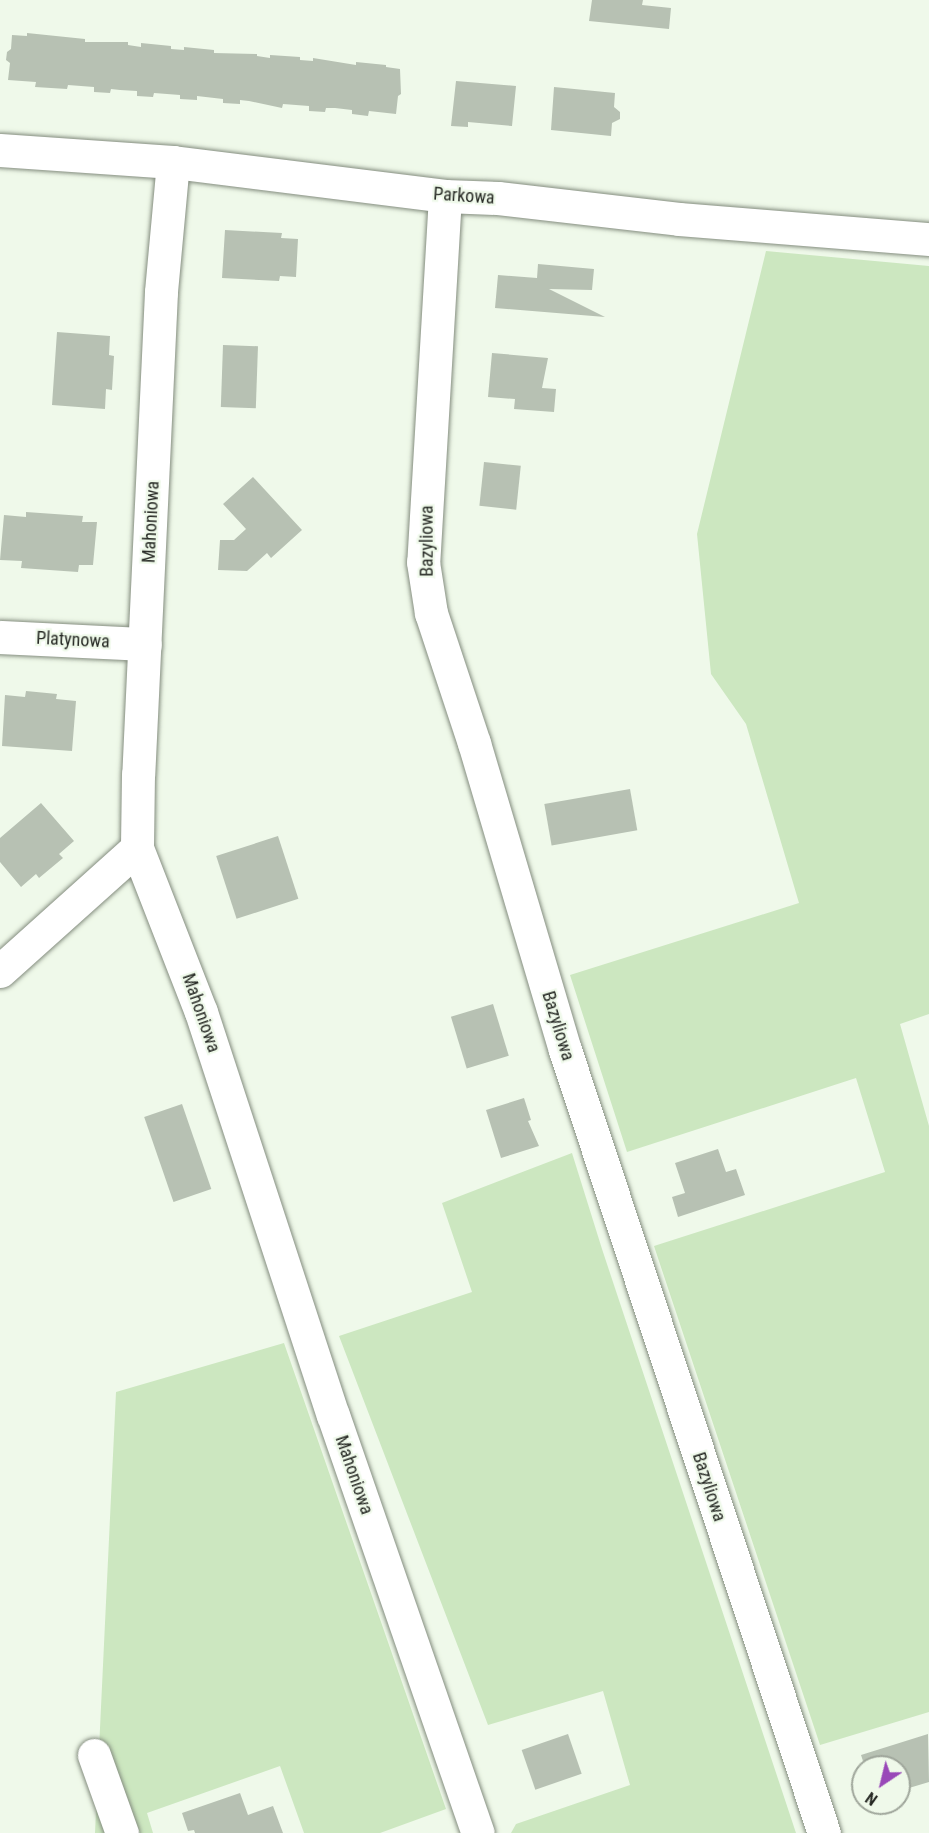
<!DOCTYPE html>
<style>
body{margin:0}
#map{position:relative;width:929px;height:1833px;overflow:hidden;background:#eff9ea;font-family:"Roboto Condensed",sans-serif}
div>[style]{position:absolute}
.green>*{inset:0;background:#cce7c0}
.building>*{inset:0;background:#b7c1b3;transform-origin:0 0}
.roads{filter:drop-shadow(0 0 2px #848d7f) drop-shadow(0 0 2px #848d7f)}
.minor>*{height:33px;margin:-16.5px;padding:0 16.5px;transform-origin:16.5px;border-radius:16.5px;background:#fff}
span{translate:-50% -50%;white-space:nowrap;text-align:center;line-height:1.15;-webkit-text-stroke:4.5px #eff9ea;paint-order:stroke}
.street-label{font-size:18px;color:#272a25}
.north{position:absolute;left:851px;top:1755px;width:60px;height:60px;box-sizing:border-box;background:#eff9ea;border:2px solid #9fa69b;border-radius:50%;rotate:215deg;font-size:16px;font-weight:700;line-height:24px;text-align:center;color:#272a25}
.north::after{content:'';display:block;margin:auto;width:21px;height:27px;background:#9948b8;clip-path:polygon(50% 0,100% 100%,50% 72%,0 100%)}
</style>
<div id="map">
<div class="green">
<div style="clip-path:polygon(766px 251px,929px 266px,929px 1014px,900px 1024px,929px 1126px,929px 1712px,820px 1745px,654px 1246px,885px 1172px,856px 1078px,627px 1152px,570px 975px,799px 903px,746px 724px,711px 674px,697px 534px)"></div>
<div style="clip-path:polygon(572px 1153px,602px 1249px,796px 1833px,511px 1833px,516px 1824px,630px 1785px,603px 1691px,488px 1725px,339px 1336px,472px 1292px,442px 1203px)"></div>
<div style="clip-path:polygon(284px 1343px,446px 1809px,380px 1833px,304px 1833px,280px 1766px,147px 1813px,153px 1833px,95px 1833px,116px 1392px)"></div>
</div>
<div class="building">
<div style="clip-path:polygon(592px 0,643px 0,642px 5px,671px 8px,669px 29px,589px 21px)"></div>
<div style="clip-path:polygon(27px 33px,85px 39px,85px 42px,128px 42px,128px 45px,141px 47px,141px 43px,171px 46px,171px 49px,184px 50px,184px 47px,214px 50px,214px 53px,257px 54px,257px 56px,270px 58px,270px 55px,300px 57px,300px 60px,313px 61px,313px 58px,356px 65px,356px 62px,386px 65px,386px 67px,400px 69px,401px 94px,398px 96px,396px 114px,369px 111px,368px 116px,352px 114px,352px 110px,335px 108px,326px 108px,325px 112px,309px 111px,309px 106px,283px 104px,282px 108px,249px 101px,240px 100px,240px 104px,223px 103px,223px 99px,197px 96px,197px 100px,180px 99px,180px 95px,154px 93px,153px 97px,137px 96px,137px 91px,120px 90px,111px 89px,110px 93px,94px 92px,94px 87px,68px 85px,67px 89px,35px 87px,36px 82px,8px 80px,10px 63px,6px 60px,7px 52px,11px 49px,12px 35px,27px 36px)"></div>
<div style="clip-path:polygon(456px 81px,516px 86px,512px 126px,468px 122px,468px 127px,451px 126px)"></div>
<div style="clip-path:polygon(554px 87px,615px 93px,614px 107px,620px 112px,620px 119px,612px 123px,611px 136px,551px 130px)"></div>
<div style="clip-path:polygon(225px 230px,282px 233px,281px 238px,298px 239px,296px 277px,280px 276px,279px 281px,222px 278px)"></div>
<div style="clip-path:polygon(538px 264px,594px 269px,592px 290px,549px 289px,605px 317px,495px 308px,498px 275px,537px 278px)"></div>
<div style="clip-path:polygon(57px 332px,110px 336px,109px 355px,114px 356px,112px 390px,106px 389px,105px 409px,52px 405px)"></div>
<div style="left:223px;top:345px;width:35px;height:62px;rotate:2deg"></div>
<div style="clip-path:polygon(492px 353px,548px 358px,542px 388px,556px 389px,554px 412px,514px 409px,515px 399px,488px 397px)"></div>
<div style="left:484px;top:462px;width:37px;height:44px;rotate:6deg"></div>
<div style="clip-path:polygon(253px 477px,302px 530px,271px 558px,267px 553px,247px 571px,218px 570px,220px 540px,234px 540px,246px 529px,223px 504px)"></div>
<div style="clip-path:polygon(26px 512px,83px 516px,82px 522px,97px 522px,93px 565px,79px 565px,78px 572px,21px 568px,22px 561px,0 560px,4px 515px,26px 517px)"></div>
<div style="clip-path:polygon(26px 691px,57px 694px,56px 699px,76px 701px,72px 751px,2px 746px,5px 695px,25px 697px)"></div>
<div style="left:630px;top:789px;width:42px;height:87px;rotate:80deg"></div>
<div style="clip-path:polygon(41px 803px,74px 841px,59px 854px,63px 858px,39px 878px,36px 874px,21px 887px,0 862px,0 838px)"></div>
<div style="left:278px;top:836px;width:66px;height:65px;rotate:72deg"></div>
<div style="left:493px;top:1004px;width:54px;height:44px;rotate:73deg"></div>
<div style="clip-path:polygon(524px 1098px,531px 1120px,528px 1121px,539px 1146px,501px 1158px,486px 1110px)"></div>
<div style="left:182px;top:1104px;width:90px;height:40px;rotate:71deg"></div>
<div style="clip-path:polygon(718px 1149px,726px 1172px,736px 1169px,745px 1195px,678px 1217px,672px 1197px,685px 1193px,675px 1163px)"></div>
<div style="left:568px;top:1734px;width:42px;height:49px;rotate:71deg"></div>
<div style="clip-path:polygon(928px 1734px,929px 1782px,899px 1791px,899px 1767px,865px 1767px,861px 1755px)"></div>
<div style="clip-path:polygon(240px 1793px,248px 1815px,273px 1806px,283px 1833px,195px 1833px,194px 1830px,188px 1831px,182px 1813px)"></div>
</div>
<div class="roads">
<div class="minor">
<div style="left:0;top:150px;width:173px;rotate:4deg"></div>
<div style="left:173px;top:162px;width:274px;rotate:7.1deg"></div>
<div style="left:445px;top:196px;width:53px;rotate:2.2deg"></div>
<div style="left:498px;top:198px;width:182px;rotate:6.6deg"></div>
<div style="left:679px;top:219px;width:251px;rotate:4.6deg"></div>
<div style="left:173px;top:162px;width:131px;rotate:95.3deg"></div>
<div style="left:161px;top:292px;width:483px;rotate:92.7deg"></div>
<div style="left:138px;top:774px;width:74px;rotate:90.8deg"></div>
<div style="left:137px;top:848px;width:176px;rotate:68.7deg"></div>
<div style="left:201px;top:1012px;width:424px;rotate:71.9deg"></div>
<div style="left:333px;top:1415px;width:442px;rotate:70.9deg"></div>
<div style="left:445px;top:196px;width:367px;rotate:93.4deg"></div>
<div style="left:423px;top:562px;width:52px;rotate:81.1deg"></div>
<div style="left:431px;top:613px;width:137px;rotate:71.7deg"></div>
<div style="left:474px;top:743px;width:320px;rotate:73.5deg"></div>
<div style="left:565px;top:1050px;width:825px;rotate:71.7deg"></div>
<div style="left:0;top:637px;width:145px;rotate:2.8deg"></div>
<div style="left:0;top:971px;width:184px;rotate:-41.9deg"></div>
<div style="left:94px;top:1755px;width:83px;rotate:70.3deg"></div>
</div>
</div>
<div class="street-label">
<span style="left:464px;top:196px;rotate:4deg">Parkowa</span>
<span style="left:151px;top:522px;rotate:-87deg">Mahoniowa</span>
<span style="left:427px;top:541px;rotate:-90deg">Bazyliowa</span>
<span style="left:73px;top:640px;rotate:3deg">Platynowa</span>
<span style="left:201px;top:1013px;rotate:71deg">Mahoniowa</span>
<span style="left:558px;top:1026px;rotate:73deg">Bazyliowa</span>
<span style="left:354px;top:1475px;rotate:71deg">Mahoniowa</span>
<span style="left:709px;top:1487px;rotate:72deg">Bazyliowa</span>
</div>
<div class="north">N</div>
</div>
